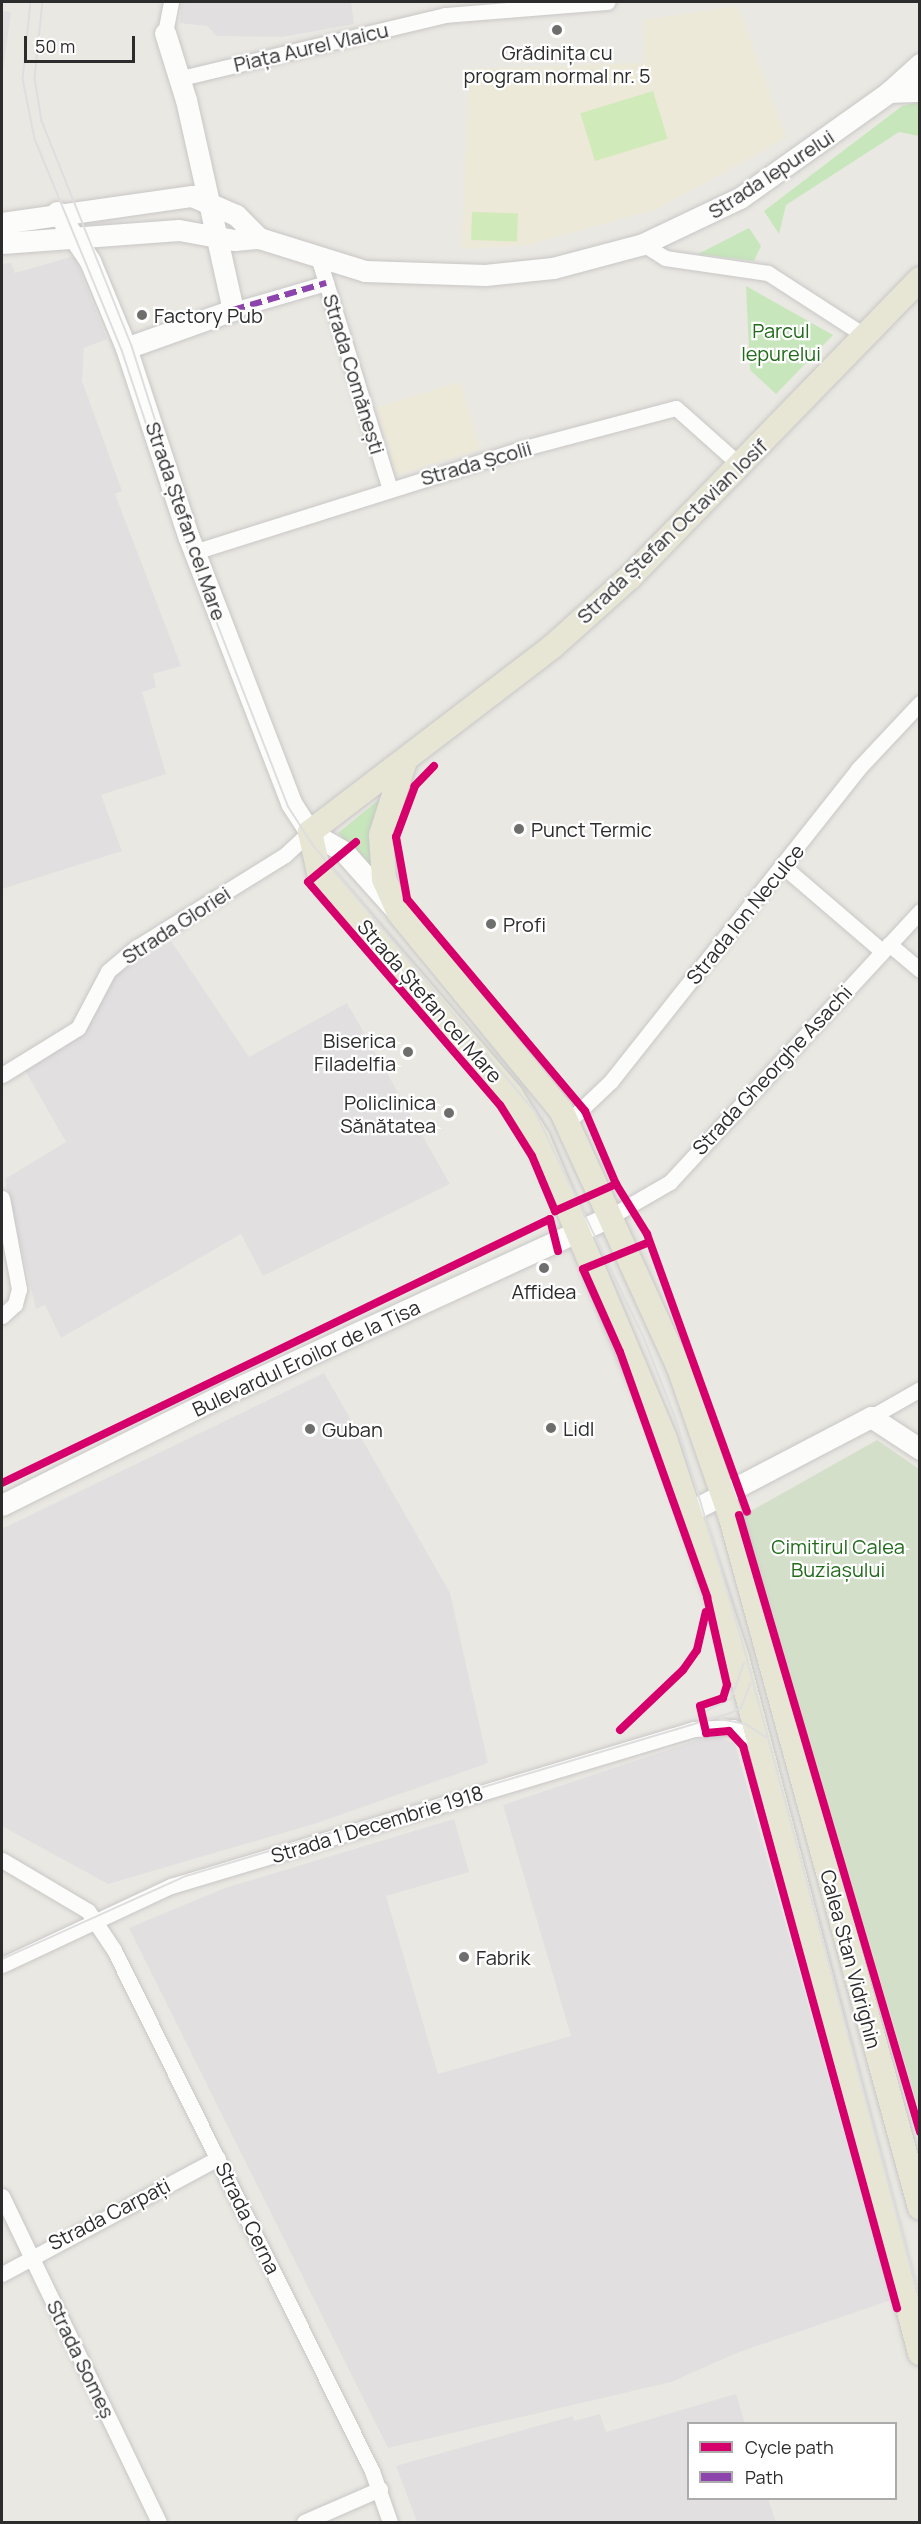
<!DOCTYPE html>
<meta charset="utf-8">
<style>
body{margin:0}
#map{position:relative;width:921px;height:2524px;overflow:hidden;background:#eae8e2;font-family:Manrope,sans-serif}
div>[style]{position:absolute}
.industrial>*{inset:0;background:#e2dfe1}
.education>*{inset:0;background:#ede9d8;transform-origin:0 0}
.green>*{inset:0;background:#c7e6bc}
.cemetery>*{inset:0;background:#d4dfca}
.pitch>*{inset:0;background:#d1eab9;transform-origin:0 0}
.roads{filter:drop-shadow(0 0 2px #c8c7c7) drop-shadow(0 0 2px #c8c7c7)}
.street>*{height:15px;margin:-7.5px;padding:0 7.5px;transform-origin:7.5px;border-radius:7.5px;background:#fcfcfb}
.secondary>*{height:21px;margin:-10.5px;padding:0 10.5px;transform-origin:10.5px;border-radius:10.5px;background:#fcfcfb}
.primary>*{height:24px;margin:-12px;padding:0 12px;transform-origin:12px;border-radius:12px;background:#e7e5d4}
.tram>*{height:1.5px;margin:-0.75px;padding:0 0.75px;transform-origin:0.75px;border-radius:0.75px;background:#dededf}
.quiet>*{height:6px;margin-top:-3px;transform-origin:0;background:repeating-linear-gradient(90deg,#8e44ad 0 12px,transparent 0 18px)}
.cycleway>*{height:8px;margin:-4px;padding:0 4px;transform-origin:4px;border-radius:4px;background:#d6006c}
.dots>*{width:16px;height:16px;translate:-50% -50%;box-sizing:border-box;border:3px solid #fff;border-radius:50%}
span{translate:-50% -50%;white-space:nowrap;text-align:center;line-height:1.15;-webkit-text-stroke:4.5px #fff;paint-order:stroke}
.street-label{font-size:20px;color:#2c2c2c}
.poi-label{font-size:20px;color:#2c2c2c}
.left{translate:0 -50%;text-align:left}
.right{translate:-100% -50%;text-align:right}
.park-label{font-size:20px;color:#216b1b}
.frame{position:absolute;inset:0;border:3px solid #2c2c2c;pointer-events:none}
.legend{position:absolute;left:687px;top:2422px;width:210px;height:78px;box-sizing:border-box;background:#fff;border:2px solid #ababab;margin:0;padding:8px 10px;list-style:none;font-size:18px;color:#2c2c2c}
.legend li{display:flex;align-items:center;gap:12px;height:30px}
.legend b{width:30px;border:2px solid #ababab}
.scale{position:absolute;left:24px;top:36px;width:111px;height:27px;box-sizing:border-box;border:3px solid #2c2c2c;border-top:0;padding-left:8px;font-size:18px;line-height:21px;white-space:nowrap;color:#2c2c2c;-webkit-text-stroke:4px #fff;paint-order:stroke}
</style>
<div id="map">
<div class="industrial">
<div style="clip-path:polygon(182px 2px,351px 2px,354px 24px,282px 37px,217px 36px,207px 26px,180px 23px)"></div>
<div style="clip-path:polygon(2px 11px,11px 12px,2px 78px)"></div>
<div style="clip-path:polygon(74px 256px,107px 339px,84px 348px,82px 381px,122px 491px,115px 494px,181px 666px,153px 674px,156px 687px,142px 692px,166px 774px,101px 795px,122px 851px,2px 889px,2px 264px,11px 263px,15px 273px)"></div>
<div style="clip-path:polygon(171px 941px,249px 1057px,347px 1003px,450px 1184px,263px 1276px,241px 1234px,61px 1338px,45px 1305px,36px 1309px,5px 1179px,66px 1142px,25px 1070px,86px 1032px,115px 976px)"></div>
<div style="clip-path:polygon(324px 1373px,450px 1593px,488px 1763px,317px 1823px,108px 1884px,2px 1826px,2px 1529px)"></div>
<div style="clip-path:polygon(713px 1735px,735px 1744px,891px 2300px,739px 2352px,671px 2382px,388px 2448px,129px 1928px,225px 1888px,454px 1819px,469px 1872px,386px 1896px,438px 2074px,571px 2036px,503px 1805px)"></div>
<div style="clip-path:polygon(736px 2394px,745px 2423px,688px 2424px,688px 2498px,768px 2499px,776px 2522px,417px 2522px,396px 2466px,573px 2416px,574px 2421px,600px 2414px,606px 2432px)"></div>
</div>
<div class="education">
<div style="clip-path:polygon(738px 6px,786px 138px,657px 209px,526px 245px,462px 249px,469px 69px,645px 63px,643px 20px)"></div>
<div style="left:460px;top:382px;width:70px;height:87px;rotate:73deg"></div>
</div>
<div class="green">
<div style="clip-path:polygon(919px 102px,919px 136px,899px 132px,786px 205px,779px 234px,764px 211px,902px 106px)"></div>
<div style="clip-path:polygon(749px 228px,761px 246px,754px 261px,698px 254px)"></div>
<div style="clip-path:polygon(746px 286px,833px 335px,776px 394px,750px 370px)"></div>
<div style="clip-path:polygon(381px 798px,373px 869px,338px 833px)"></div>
</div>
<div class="cemetery">
<div style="clip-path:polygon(877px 1440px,919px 1469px,919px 2112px,742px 1516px)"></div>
</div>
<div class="pitch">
<div style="left:653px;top:91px;width:50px;height:76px;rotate:73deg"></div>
<div style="left:472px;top:212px;width:46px;height:28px;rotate:2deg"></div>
</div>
<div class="roads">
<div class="street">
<div style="left:165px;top:33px;width:32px;rotate:-79deg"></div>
<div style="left:177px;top:79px;width:276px;rotate:-13.4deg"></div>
<div style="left:445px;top:15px;width:163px;rotate:-4.6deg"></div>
<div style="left:643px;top:244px;width:26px;rotate:32deg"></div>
<div style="left:665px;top:258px;width:104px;rotate:8.3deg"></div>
<div style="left:768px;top:273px;width:114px;rotate:32.9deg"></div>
<div style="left:319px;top:260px;width:240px;rotate:72.8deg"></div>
<div style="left:233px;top:310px;width:97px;rotate:-16.2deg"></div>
<div style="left:194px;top:552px;width:339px;rotate:-17.5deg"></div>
<div style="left:517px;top:450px;width:164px;rotate:-14.8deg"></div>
<div style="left:676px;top:408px;width:87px;rotate:41.7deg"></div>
<div style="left:784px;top:867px;width:129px;rotate:40.6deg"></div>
<div style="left:889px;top:944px;width:40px;rotate:40deg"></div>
<div style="left:2px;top:1075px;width:89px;rotate:-31.7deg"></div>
<div style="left:78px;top:1028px;width:64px;rotate:-62.2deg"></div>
<div style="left:108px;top:971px;width:38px;rotate:-40deg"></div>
<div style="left:137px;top:947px;width:174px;rotate:-31.9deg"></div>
<div style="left:285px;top:855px;width:34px;rotate:-43deg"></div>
<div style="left:568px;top:1122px;width:59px;rotate:-43.6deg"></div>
<div style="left:611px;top:1081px;width:398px;rotate:-51.6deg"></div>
<div style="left:858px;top:769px;width:91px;rotate:-46.8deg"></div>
<div style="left:2px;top:1198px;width:93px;rotate:79.4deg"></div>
<div style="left:19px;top:1289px;width:16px;rotate:105deg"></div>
<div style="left:15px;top:1304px;width:18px;rotate:137deg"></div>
<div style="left:613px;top:1215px;width:66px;rotate:-30.1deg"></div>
<div style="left:670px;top:1182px;width:369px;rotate:-47.3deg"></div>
<div style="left:871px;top:1417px;width:56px;rotate:-29.7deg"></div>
<div style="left:2px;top:1860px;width:100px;rotate:30.7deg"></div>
<div style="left:88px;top:1911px;width:47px;rotate:56.3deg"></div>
<div style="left:114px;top:1950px;width:581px;rotate:63.66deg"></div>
<div style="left:372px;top:2471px;width:54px;rotate:70.6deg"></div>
<div style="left:2px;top:1965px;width:187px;rotate:-25.1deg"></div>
<div style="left:171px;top:1886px;width:546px;rotate:-16.71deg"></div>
<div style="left:694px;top:1729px;width:39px;rotate:-3deg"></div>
<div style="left:733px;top:1727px;width:30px;rotate:37deg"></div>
<div style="left:2px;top:2196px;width:362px;rotate:64.3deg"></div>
<div style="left:2px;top:2274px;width:245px;rotate:-28.2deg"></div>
<div style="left:304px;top:2522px;width:83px;rotate:-23.5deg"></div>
</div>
<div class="secondary">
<div style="left:889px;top:92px;width:31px;rotate:-2deg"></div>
<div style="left:57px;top:212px;width:59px;rotate:56deg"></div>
<div style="left:90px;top:261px;width:94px;rotate:67.5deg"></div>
<div style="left:126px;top:348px;width:200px;rotate:71.7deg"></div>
<div style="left:189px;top:538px;width:284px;rotate:68.9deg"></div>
<div style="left:291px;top:803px;width:35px;rotate:57deg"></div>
<div style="left:310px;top:832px;width:39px;rotate:30deg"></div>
<div style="left:344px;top:852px;width:75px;rotate:48.2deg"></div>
<div style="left:2px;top:223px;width:192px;rotate:-8.1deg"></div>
<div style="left:192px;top:196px;width:48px;rotate:23.4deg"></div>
<div style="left:236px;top:215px;width:33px;rotate:45deg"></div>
<div style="left:2px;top:243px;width:177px;rotate:-4.2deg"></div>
<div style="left:179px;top:230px;width:56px;rotate:10.3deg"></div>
<div style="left:234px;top:240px;width:25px;rotate:-5deg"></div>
<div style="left:259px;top:238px;width:111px;rotate:17.3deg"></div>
<div style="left:365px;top:271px;width:120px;rotate:1.9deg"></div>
<div style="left:485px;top:275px;width:68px;rotate:-5.9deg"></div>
<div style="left:553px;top:268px;width:93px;rotate:-14.9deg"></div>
<div style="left:643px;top:244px;width:107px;rotate:-25.4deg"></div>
<div style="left:740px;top:198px;width:183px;rotate:-35.4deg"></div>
<div style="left:889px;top:92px;width:42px;rotate:-42.1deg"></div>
<div style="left:126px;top:348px;width:114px;rotate:-19.6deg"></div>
<div style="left:233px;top:310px;width:215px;rotate:-102.6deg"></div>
<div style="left:186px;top:100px;width:70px;rotate:-107.4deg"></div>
<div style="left:2px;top:1505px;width:258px;rotate:-26.5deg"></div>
<div style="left:233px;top:1390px;width:418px;rotate:-24.7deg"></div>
<div style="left:691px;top:1511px;width:203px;rotate:-27.6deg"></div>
<div style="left:871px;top:1417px;width:59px;rotate:33.1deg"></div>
</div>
<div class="primary">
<div style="left:920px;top:279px;width:417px;rotate:134.2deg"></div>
<div style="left:629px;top:578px;width:103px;rotate:138.1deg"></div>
<div style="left:552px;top:647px;width:305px;rotate:142.6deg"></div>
<div style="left:310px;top:832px;width:42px;rotate:77.6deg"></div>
<div style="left:319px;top:873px;width:294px;rotate:49.1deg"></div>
<div style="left:511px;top:1095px;width:51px;rotate:57.9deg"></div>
<div style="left:538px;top:1138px;width:327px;rotate:67.1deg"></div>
<div style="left:665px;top:1439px;width:230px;rotate:71.7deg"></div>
<div style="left:737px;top:1657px;width:720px;rotate:75.27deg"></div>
<div style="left:405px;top:761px;width:78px;rotate:108deg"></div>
<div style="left:381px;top:835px;width:44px;rotate:86.1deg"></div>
<div style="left:384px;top:879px;width:37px;rotate:66deg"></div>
<div style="left:399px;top:913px;width:255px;rotate:50.6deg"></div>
<div style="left:561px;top:1110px;width:281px;rotate:65.4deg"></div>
<div style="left:678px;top:1365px;width:162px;rotate:70.9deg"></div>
<div style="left:731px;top:1518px;width:715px;rotate:74.68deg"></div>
</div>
</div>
<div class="tram">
<div style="left:31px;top:2px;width:77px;rotate:95.9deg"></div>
<div style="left:23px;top:79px;width:61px;rotate:78.7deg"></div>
<div style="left:35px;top:139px;width:228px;rotate:67.6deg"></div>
<div style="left:122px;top:350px;width:200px;rotate:71.7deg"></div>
<div style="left:185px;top:540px;width:285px;rotate:68.8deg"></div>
<div style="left:288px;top:806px;width:46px;rotate:57.3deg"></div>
<div style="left:313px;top:845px;width:346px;rotate:50.2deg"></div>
<div style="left:535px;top:1111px;width:254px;rotate:64.3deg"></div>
<div style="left:645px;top:1340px;width:82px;rotate:68.5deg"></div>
<div style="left:675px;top:1416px;width:230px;rotate:73.3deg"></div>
<div style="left:741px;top:1636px;width:688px;rotate:74.91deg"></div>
<div style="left:43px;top:2px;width:76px;rotate:96deg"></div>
<div style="left:35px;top:78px;width:44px;rotate:80.8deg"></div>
<div style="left:42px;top:121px;width:242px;rotate:68.2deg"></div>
<div style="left:132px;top:346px;width:135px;rotate:72.4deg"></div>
<div style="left:704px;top:1712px;width:30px;rotate:-26deg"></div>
<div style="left:731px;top:1699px;width:38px;rotate:-70deg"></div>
<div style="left:720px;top:1719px;width:26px;rotate:11deg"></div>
<div style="left:746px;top:1724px;width:24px;rotate:33deg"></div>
<div style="left:2px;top:1959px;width:202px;rotate:-24.3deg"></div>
<div style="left:186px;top:1876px;width:569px;rotate:-16.65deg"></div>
<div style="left:731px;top:1713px;width:11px;rotate:-27deg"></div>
<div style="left:741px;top:1708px;width:26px;rotate:-69deg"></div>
</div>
<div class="quiet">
<div style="left:233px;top:310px;width:97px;rotate:-16.2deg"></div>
</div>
<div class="cycleway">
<div style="left:434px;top:766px;width:28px;rotate:134deg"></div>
<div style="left:415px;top:786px;width:54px;rotate:110.4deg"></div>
<div style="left:396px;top:837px;width:63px;rotate:79.9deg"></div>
<div style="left:407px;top:899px;width:277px;rotate:50deg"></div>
<div style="left:585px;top:1111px;width:79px;rotate:67deg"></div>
<div style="left:616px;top:1184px;width:59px;rotate:58.2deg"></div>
<div style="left:647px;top:1234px;width:295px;rotate:70.2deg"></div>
<div style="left:356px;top:842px;width:62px;rotate:140.2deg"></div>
<div style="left:308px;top:882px;width:294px;rotate:49.3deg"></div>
<div style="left:500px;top:1105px;width:60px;rotate:57.9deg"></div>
<div style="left:532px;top:1156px;width:60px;rotate:67.3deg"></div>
<div style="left:555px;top:1211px;width:67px;rotate:-23.9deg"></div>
<div style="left:647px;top:1243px;width:69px;rotate:157.9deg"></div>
<div style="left:583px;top:1269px;width:91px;rotate:66deg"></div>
<div style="left:620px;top:1352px;width:260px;rotate:70.4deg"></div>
<div style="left:707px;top:1597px;width:90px;rotate:77.2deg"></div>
<div style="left:727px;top:1685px;width:14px;rotate:107deg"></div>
<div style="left:723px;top:1698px;width:24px;rotate:161deg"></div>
<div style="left:700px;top:1706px;width:28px;rotate:77deg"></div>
<div style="left:706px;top:1733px;width:23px;rotate:-5deg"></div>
<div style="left:729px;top:1731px;width:21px;rotate:47deg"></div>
<div style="left:743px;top:1746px;width:583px;rotate:74.68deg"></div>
<div style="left:2px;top:1483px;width:608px;rotate:-25.72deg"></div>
<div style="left:550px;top:1219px;width:33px;rotate:76deg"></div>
<div style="left:739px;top:1515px;width:643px;rotate:73.65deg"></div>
<div style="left:620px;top:1730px;width:87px;rotate:-43.6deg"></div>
<div style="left:683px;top:1670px;width:24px;rotate:-55deg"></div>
<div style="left:697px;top:1650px;width:39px;rotate:-77deg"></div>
</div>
<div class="dots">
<div style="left:557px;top:30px;background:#6e6e6c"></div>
<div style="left:142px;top:315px;background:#6e6e6c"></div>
<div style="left:519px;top:829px;background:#6e6e6c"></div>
<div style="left:491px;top:924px;background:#6e6e6c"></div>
<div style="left:408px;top:1052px;background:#6e6e6c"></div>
<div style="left:449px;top:1113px;background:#6e6e6c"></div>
<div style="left:544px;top:1268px;background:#6e6e6c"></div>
<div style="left:551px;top:1428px;background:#6e6e6c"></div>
<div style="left:310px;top:1429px;background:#6e6e6c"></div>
<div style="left:464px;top:1957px;background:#6e6e6c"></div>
</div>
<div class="street-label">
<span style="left:311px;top:47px;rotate:-13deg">Piața Aurel Vlaicu</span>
<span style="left:771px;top:174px;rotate:-33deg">Strada Iepurelui</span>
<span style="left:354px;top:374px;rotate:73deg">Strada Comănești</span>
<span style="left:476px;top:463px;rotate:-16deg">Strada Școlii</span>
<span style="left:186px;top:521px;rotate:71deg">Strada Ștefan cel Mare</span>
<span style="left:672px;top:531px;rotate:-44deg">Strada Ștefan Octavian Iosif</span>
<span style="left:745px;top:914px;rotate:-51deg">Strada Ion Neculce</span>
<span style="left:176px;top:925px;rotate:-33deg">Strada Gloriei</span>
<span style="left:430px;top:1001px;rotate:49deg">Strada Ștefan cel Mare</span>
<span style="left:772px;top:1070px;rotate:-47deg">Strada Gheorghe Asachi</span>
<span style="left:306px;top:1358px;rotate:-25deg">Bulevardul Eroilor de la Tisa</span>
<span style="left:377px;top:1824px;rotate:-17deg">Strada 1 Decembrie 1918</span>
<span style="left:851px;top:1959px;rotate:75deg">Calea Stan Vidrighin</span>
<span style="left:109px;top:2214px;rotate:-27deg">Strada Carpați</span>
<span style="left:248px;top:2218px;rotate:64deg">Strada Cerna</span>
<span style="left:81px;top:2359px;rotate:64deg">Strada Someș</span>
</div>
<div class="poi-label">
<span style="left:557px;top:64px">Grădinița cu<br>program normal nr. 5</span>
<span class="left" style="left:154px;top:315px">Factory Pub</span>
<span class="left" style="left:531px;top:829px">Punct Termic</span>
<span class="left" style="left:503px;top:924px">Profi</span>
<span class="right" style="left:396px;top:1052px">Biserica<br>Filadelfia</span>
<span class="right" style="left:436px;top:1114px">Policlinica<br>Sănătatea</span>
<span style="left:544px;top:1291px">Affidea</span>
<span class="left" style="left:563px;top:1428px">Lidl</span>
<span class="left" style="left:322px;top:1429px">Guban</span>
<span class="left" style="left:476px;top:1957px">Fabrik</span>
</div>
<div class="park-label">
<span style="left:781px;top:342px">Parcul<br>Iepurelui</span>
<span style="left:838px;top:1558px">Cimitirul Calea<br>Buziașului</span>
</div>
<div class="frame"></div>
<ul class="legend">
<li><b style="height:8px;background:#d6006c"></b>Cycle path</li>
<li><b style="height:8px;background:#8e44ad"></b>Path</li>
</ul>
<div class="scale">50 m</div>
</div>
